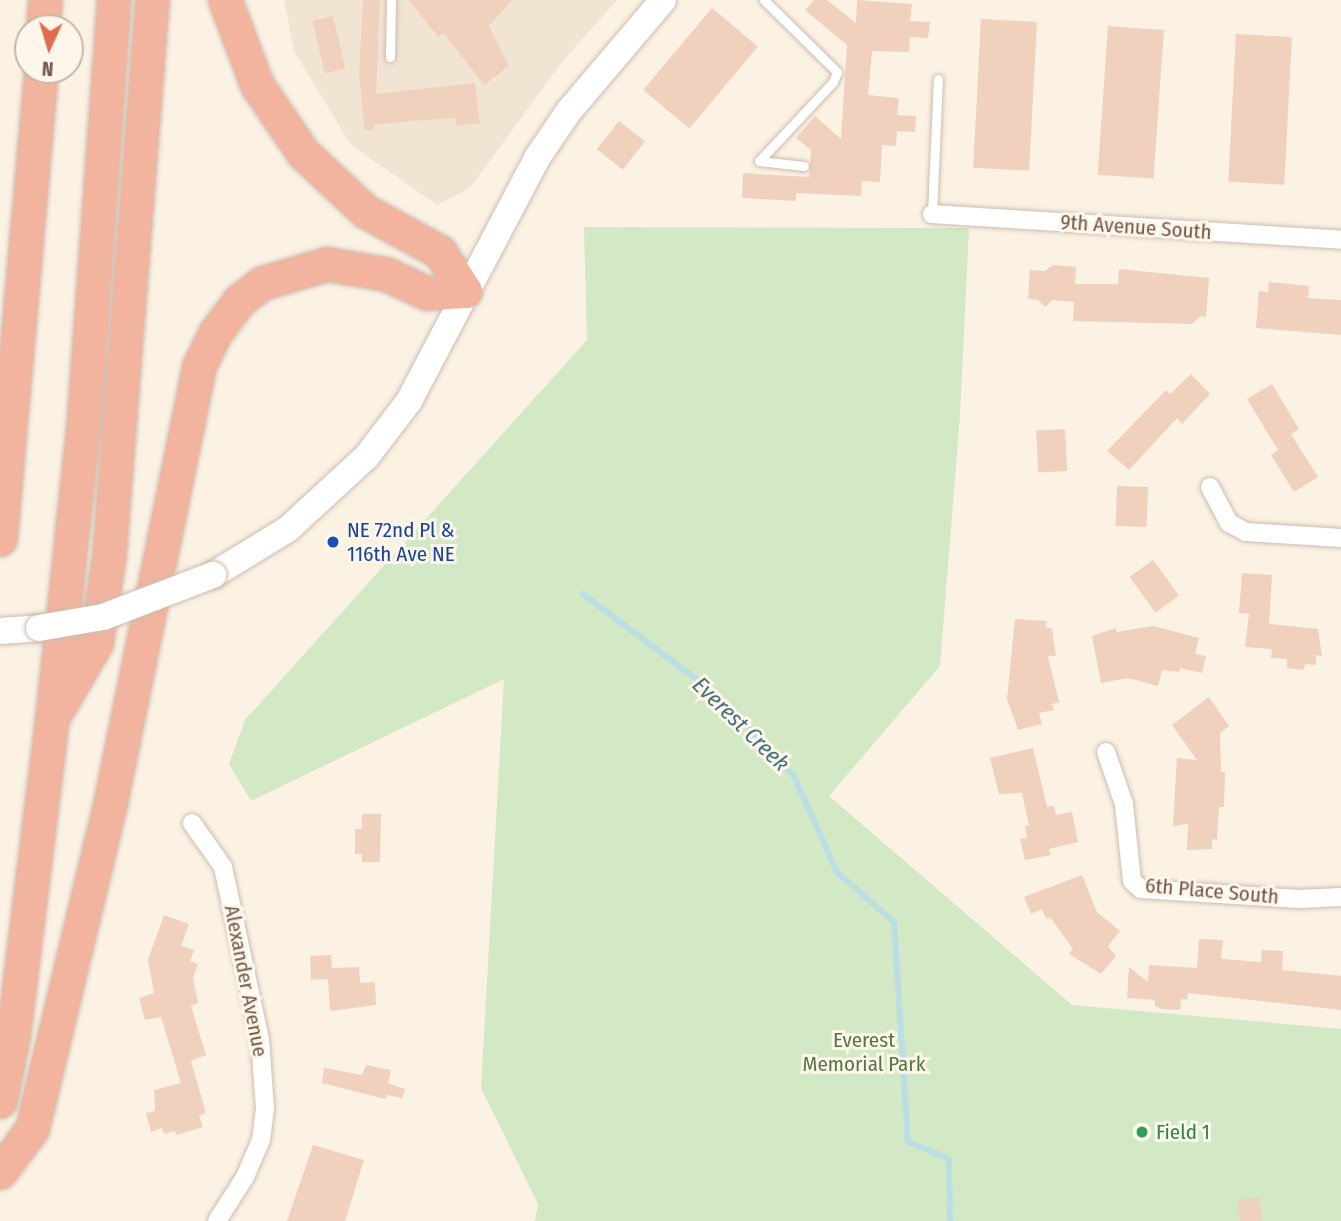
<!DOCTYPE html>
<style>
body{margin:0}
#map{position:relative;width:1341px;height:1221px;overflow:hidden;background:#fbf2e4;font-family:"Fira Sans Condensed",sans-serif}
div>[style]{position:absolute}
.residential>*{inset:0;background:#f2e4d3}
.green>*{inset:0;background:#d3e8c4}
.stream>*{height:6px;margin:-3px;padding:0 3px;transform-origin:3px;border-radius:3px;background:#badee3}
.building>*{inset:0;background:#efd1be;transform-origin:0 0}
.roads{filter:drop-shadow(0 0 2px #cebcaf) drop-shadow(0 0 2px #cebcaf)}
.service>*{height:9px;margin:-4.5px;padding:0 4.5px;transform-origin:4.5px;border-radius:4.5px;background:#fff}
.minor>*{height:18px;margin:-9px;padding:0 9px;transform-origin:9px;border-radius:9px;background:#fff}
.secondary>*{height:26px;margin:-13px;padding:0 13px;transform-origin:13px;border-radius:13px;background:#fff}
.motorway>*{height:33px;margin:-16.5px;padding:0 16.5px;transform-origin:16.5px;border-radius:16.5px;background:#f2b39f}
.bridges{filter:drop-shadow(0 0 2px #d0bcac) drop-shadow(0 0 2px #d0bcac)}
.secondary-bridge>*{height:26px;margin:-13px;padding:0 13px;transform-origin:13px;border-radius:13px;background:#fff}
.dots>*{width:19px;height:19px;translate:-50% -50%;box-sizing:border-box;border:4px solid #fef6ea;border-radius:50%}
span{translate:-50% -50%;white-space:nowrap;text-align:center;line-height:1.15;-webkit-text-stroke:6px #fef6ea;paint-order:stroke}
.street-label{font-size:21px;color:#72594b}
.transit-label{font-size:21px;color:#164399}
.left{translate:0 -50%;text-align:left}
.park-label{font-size:21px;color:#547844}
.leisure-label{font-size:21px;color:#27864d}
.water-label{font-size:23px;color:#43747d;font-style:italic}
.north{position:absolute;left:14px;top:14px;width:70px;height:70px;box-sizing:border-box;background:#fef6ea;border:2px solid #c6b7aa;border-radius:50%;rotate:184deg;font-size:19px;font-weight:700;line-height:28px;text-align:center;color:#72594b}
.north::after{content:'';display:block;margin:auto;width:24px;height:32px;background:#de6e50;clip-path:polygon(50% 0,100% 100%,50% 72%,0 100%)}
</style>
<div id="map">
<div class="residential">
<div style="clip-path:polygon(284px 0,617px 0,562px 62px,470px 188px,437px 205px,351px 145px,294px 51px)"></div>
</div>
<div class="green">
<div style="clip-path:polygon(584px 227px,969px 228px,960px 415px,940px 666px,829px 796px,1072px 1005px,1341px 1029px,1341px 1221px,535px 1221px,538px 1204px,481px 1088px,504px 679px,251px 801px,229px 764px,245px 720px,587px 340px)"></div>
</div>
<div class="stream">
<div style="left:583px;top:594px;width:166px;rotate:36.9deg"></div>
<div style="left:716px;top:694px;width:113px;rotate:46.4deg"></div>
<div style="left:794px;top:776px;width:105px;rotate:65.9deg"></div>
<div style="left:837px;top:872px;width:76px;rotate:41.3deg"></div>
<div style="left:894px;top:922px;width:220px;rotate:86.4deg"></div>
<div style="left:908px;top:1142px;width:44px;rotate:22.5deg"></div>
<div style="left:949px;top:1159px;width:62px;rotate:89.1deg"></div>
</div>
<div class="building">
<div style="clip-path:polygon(363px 0,380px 0,376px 94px,475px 83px,480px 123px,456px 126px,455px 118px,410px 121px,374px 125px,374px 130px,365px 130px,359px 75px)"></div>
<div style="clip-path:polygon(409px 0,512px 0,489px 26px,509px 66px,484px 85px,444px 33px,438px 37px)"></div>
<div style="clip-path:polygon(814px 0,827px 0,856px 23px,857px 0,912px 4px,910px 21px,930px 22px,928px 38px,910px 37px,909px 52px,872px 51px,868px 95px,899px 98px,897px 115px,916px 116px,915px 132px,897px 131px,896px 146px,882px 145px,880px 182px,862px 181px,861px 196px,796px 193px,796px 201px,742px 198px,743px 173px,809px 177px,811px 150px,796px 138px,815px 116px,841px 139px,847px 45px,805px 10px)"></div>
<div style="left:712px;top:8px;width:60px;height:107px;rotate:40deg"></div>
<div style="left:333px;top:16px;width:54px;height:21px;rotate:77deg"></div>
<div style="left:981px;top:19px;width:56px;height:149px;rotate:3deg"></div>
<div style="left:1108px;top:26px;width:56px;height:149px;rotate:4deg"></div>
<div style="left:1236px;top:34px;width:56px;height:148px;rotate:3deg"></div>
<div style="left:619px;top:121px;width:33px;height:36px;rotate:38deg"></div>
<div style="clip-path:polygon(1053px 265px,1076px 267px,1075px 284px,1118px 284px,1119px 269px,1209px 278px,1206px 317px,1200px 316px,1192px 324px,1073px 321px,1074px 302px,1052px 300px,1045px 307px,1038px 300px,1028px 299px,1030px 270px,1045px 271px)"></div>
<div style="clip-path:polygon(1269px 282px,1309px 286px,1308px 298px,1341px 300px,1341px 335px,1256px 328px,1259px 291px,1268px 292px)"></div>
<div style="clip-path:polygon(1191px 374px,1210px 394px,1182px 424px,1177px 418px,1129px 470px,1107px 451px,1166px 390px,1170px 394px)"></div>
<div style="clip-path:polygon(1272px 384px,1299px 429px,1291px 434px,1318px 477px,1294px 492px,1271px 455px,1278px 450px,1247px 399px)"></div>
<div style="left:1065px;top:429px;width:42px;height:29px;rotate:87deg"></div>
<div style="left:1117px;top:486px;width:31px;height:40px;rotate:2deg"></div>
<div style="left:1153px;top:560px;width:44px;height:29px;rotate:54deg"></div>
<div style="clip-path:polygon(1242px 573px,1272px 575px,1269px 624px,1318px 629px,1322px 656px,1316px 655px,1316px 665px,1305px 664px,1304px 670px,1287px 668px,1287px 659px,1271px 658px,1272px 649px,1245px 647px,1249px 614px,1239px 613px)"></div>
<div style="clip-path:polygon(1015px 619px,1047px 621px,1046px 627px,1052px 629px,1056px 656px,1048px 656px,1059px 702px,1052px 704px,1054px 710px,1039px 713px,1042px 724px,1018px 730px,1007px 699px)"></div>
<div style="clip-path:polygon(1153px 626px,1199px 638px,1195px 654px,1206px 656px,1202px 673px,1180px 668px,1179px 672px,1162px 670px,1158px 686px,1128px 678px,1101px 683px,1092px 636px,1116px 628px,1117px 632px)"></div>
<div style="clip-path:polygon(1209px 697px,1229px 726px,1220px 733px,1221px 772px,1225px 772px,1224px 807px,1219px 807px,1217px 840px,1212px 839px,1212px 849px,1187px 850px,1188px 824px,1173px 826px,1177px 758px,1197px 760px,1172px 725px)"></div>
<div style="clip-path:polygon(1033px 748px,1047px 807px,1054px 806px,1056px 815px,1072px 812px,1078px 842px,1049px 849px,1051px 855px,1025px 860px,1020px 839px,1027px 838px,1025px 826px,1029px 826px,1022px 793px,999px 794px,990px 758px)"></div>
<div style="clip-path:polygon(362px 814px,381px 814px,380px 862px,362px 862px,362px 854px,355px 854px,355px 829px,362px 829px)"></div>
<div style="clip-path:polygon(1082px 875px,1097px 912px,1120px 931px,1108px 946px,1116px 956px,1101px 974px,1069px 954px,1073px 949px,1050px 917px,1046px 919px,1042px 909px,1031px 914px,1024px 897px)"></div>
<div style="clip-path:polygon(164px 915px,189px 924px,181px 946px,194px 950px,190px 961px,198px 964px,193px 978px,198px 1003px,191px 1006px,206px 1055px,191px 1061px,206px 1113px,199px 1116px,203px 1127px,176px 1135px,175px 1131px,164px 1134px,162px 1128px,151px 1132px,146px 1113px,155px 1111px,154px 1090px,181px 1083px,161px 1017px,145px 1020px,139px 998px,154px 993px,148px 960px)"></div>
<div style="clip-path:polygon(1199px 939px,1223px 940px,1221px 959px,1261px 962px,1262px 950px,1283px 951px,1282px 970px,1341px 976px,1341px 1010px,1188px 993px,1187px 1000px,1181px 999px,1180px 1010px,1162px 1009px,1155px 1006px,1155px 1000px,1127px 998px,1129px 967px,1148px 982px,1149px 965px,1197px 968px)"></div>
<div style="clip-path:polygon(331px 955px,332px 968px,359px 967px,360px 983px,375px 982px,376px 1005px,330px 1011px,328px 979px,311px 980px,310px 956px)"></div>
<div style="clip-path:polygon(366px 1065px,391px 1070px,388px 1083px,405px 1089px,402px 1098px,386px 1095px,385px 1099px,322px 1083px,324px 1068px,362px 1075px)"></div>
<div style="clip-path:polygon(313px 1145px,364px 1160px,345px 1221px,287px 1221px)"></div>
<div style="clip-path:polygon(1259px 1197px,1262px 1221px,1240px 1221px,1238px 1200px)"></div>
</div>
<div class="roads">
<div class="service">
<div style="left:764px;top:0;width:103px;rotate:44.6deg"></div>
<div style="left:837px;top:72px;width:11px;rotate:112deg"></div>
<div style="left:833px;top:82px;width:108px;rotate:133.1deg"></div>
<div style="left:759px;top:161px;width:45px;rotate:6.3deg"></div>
<div style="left:390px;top:57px;width:57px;rotate:-89deg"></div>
<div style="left:932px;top:214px;width:135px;rotate:-87.5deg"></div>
</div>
<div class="minor">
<div style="left:932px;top:214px;width:410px;rotate:3.6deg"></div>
<div style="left:1210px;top:487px;width:41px;rotate:62.2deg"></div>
<div style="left:1229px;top:523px;width:19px;rotate:28deg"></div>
<div style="left:1246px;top:532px;width:95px;rotate:3.6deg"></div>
<div style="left:1106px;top:752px;width:55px;rotate:70.9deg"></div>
<div style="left:1124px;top:804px;width:77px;rotate:84.1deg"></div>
<div style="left:1132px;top:881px;width:12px;rotate:42deg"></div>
<div style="left:1141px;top:889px;width:159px;rotate:3.6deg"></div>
<div style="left:1300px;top:899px;width:41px;rotate:-2.8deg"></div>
<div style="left:192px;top:823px;width:54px;rotate:54.8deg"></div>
<div style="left:223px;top:867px;width:176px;rotate:77.9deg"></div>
<div style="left:260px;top:1039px;width:69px;rotate:85.9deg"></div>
<div style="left:265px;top:1108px;width:32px;rotate:97deg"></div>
<div style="left:261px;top:1140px;width:40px;rotate:113.4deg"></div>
<div style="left:245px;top:1177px;width:52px;rotate:122.5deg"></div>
</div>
<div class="secondary">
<div style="left:213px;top:575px;width:88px;rotate:-31.5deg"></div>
<div style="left:288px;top:529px;width:108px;rotate:-42.7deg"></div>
<div style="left:367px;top:456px;width:69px;rotate:-52.6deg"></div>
<div style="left:409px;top:401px;width:275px;rotate:-62.2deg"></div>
<div style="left:537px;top:158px;width:57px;rotate:-55.8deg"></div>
<div style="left:569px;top:111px;width:145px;rotate:-49.7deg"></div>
<div style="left:0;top:631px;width:39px;rotate:-4deg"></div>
</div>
<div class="motorway">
<div style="left:43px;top:28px;width:28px;rotate:-86deg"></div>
<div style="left:0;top:539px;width:471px;rotate:-85deg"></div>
<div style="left:57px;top:710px;width:78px;rotate:-59.8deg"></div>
<div style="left:96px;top:643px;width:90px;rotate:-81.7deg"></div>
<div style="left:109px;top:554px;width:556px;rotate:-85.56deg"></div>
<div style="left:0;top:1101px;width:66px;rotate:-78.7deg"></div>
<div style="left:13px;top:1036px;width:320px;rotate:-83deg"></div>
<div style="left:52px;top:718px;width:292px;rotate:-83.9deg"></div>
<div style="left:83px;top:428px;width:429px;rotate:-85.9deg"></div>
<div style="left:0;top:1172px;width:54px;rotate:-53.3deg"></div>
<div style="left:32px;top:1129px;width:339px;rotate:-76.5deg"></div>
<div style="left:111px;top:799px;width:442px;rotate:-78.5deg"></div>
<div style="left:199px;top:366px;width:37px;rotate:-64deg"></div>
<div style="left:215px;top:333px;width:40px;rotate:-53deg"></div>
<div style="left:239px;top:301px;width:29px;rotate:-38deg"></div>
<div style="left:262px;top:283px;width:68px;rotate:-16.3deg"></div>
<div style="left:327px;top:264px;width:60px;rotate:9.6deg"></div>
<div style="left:386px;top:274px;width:45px;rotate:24.9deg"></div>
<div style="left:427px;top:293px;width:38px;rotate:-3deg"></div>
<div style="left:465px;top:291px;width:46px;rotate:-122.7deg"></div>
<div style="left:440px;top:252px;width:85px;rotate:-151.3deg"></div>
<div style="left:365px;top:211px;width:85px;rotate:-136.9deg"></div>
<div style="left:303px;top:153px;width:82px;rotate:-124.1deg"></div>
<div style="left:257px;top:85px;width:91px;rotate:-110.6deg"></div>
</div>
</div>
<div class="bridges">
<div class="secondary-bridge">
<div style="left:39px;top:628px;width:65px;rotate:-9.8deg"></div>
<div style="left:103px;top:617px;width:118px;rotate:-20.9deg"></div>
</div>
</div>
<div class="dots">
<div style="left:333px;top:542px;background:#1a4fb4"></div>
<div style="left:1142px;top:1132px;background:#2e9e5b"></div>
</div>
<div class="street-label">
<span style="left:1136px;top:227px;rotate:4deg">9th Avenue South</span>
<span style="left:1212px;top:891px;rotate:5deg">6th Place South</span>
<span style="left:246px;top:981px;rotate:79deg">Alexander Avenue</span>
</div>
<div class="transit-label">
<span class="left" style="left:347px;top:542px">NE 72nd Pl &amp;<br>116th Ave NE</span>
</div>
<div class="park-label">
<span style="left:864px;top:1052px">Everest<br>Memorial Park</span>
</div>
<div class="leisure-label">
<span class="left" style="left:1156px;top:1132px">Field 1</span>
</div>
<div class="water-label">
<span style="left:741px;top:724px;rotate:44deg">Everest Creek</span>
</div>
<div class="north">N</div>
</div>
